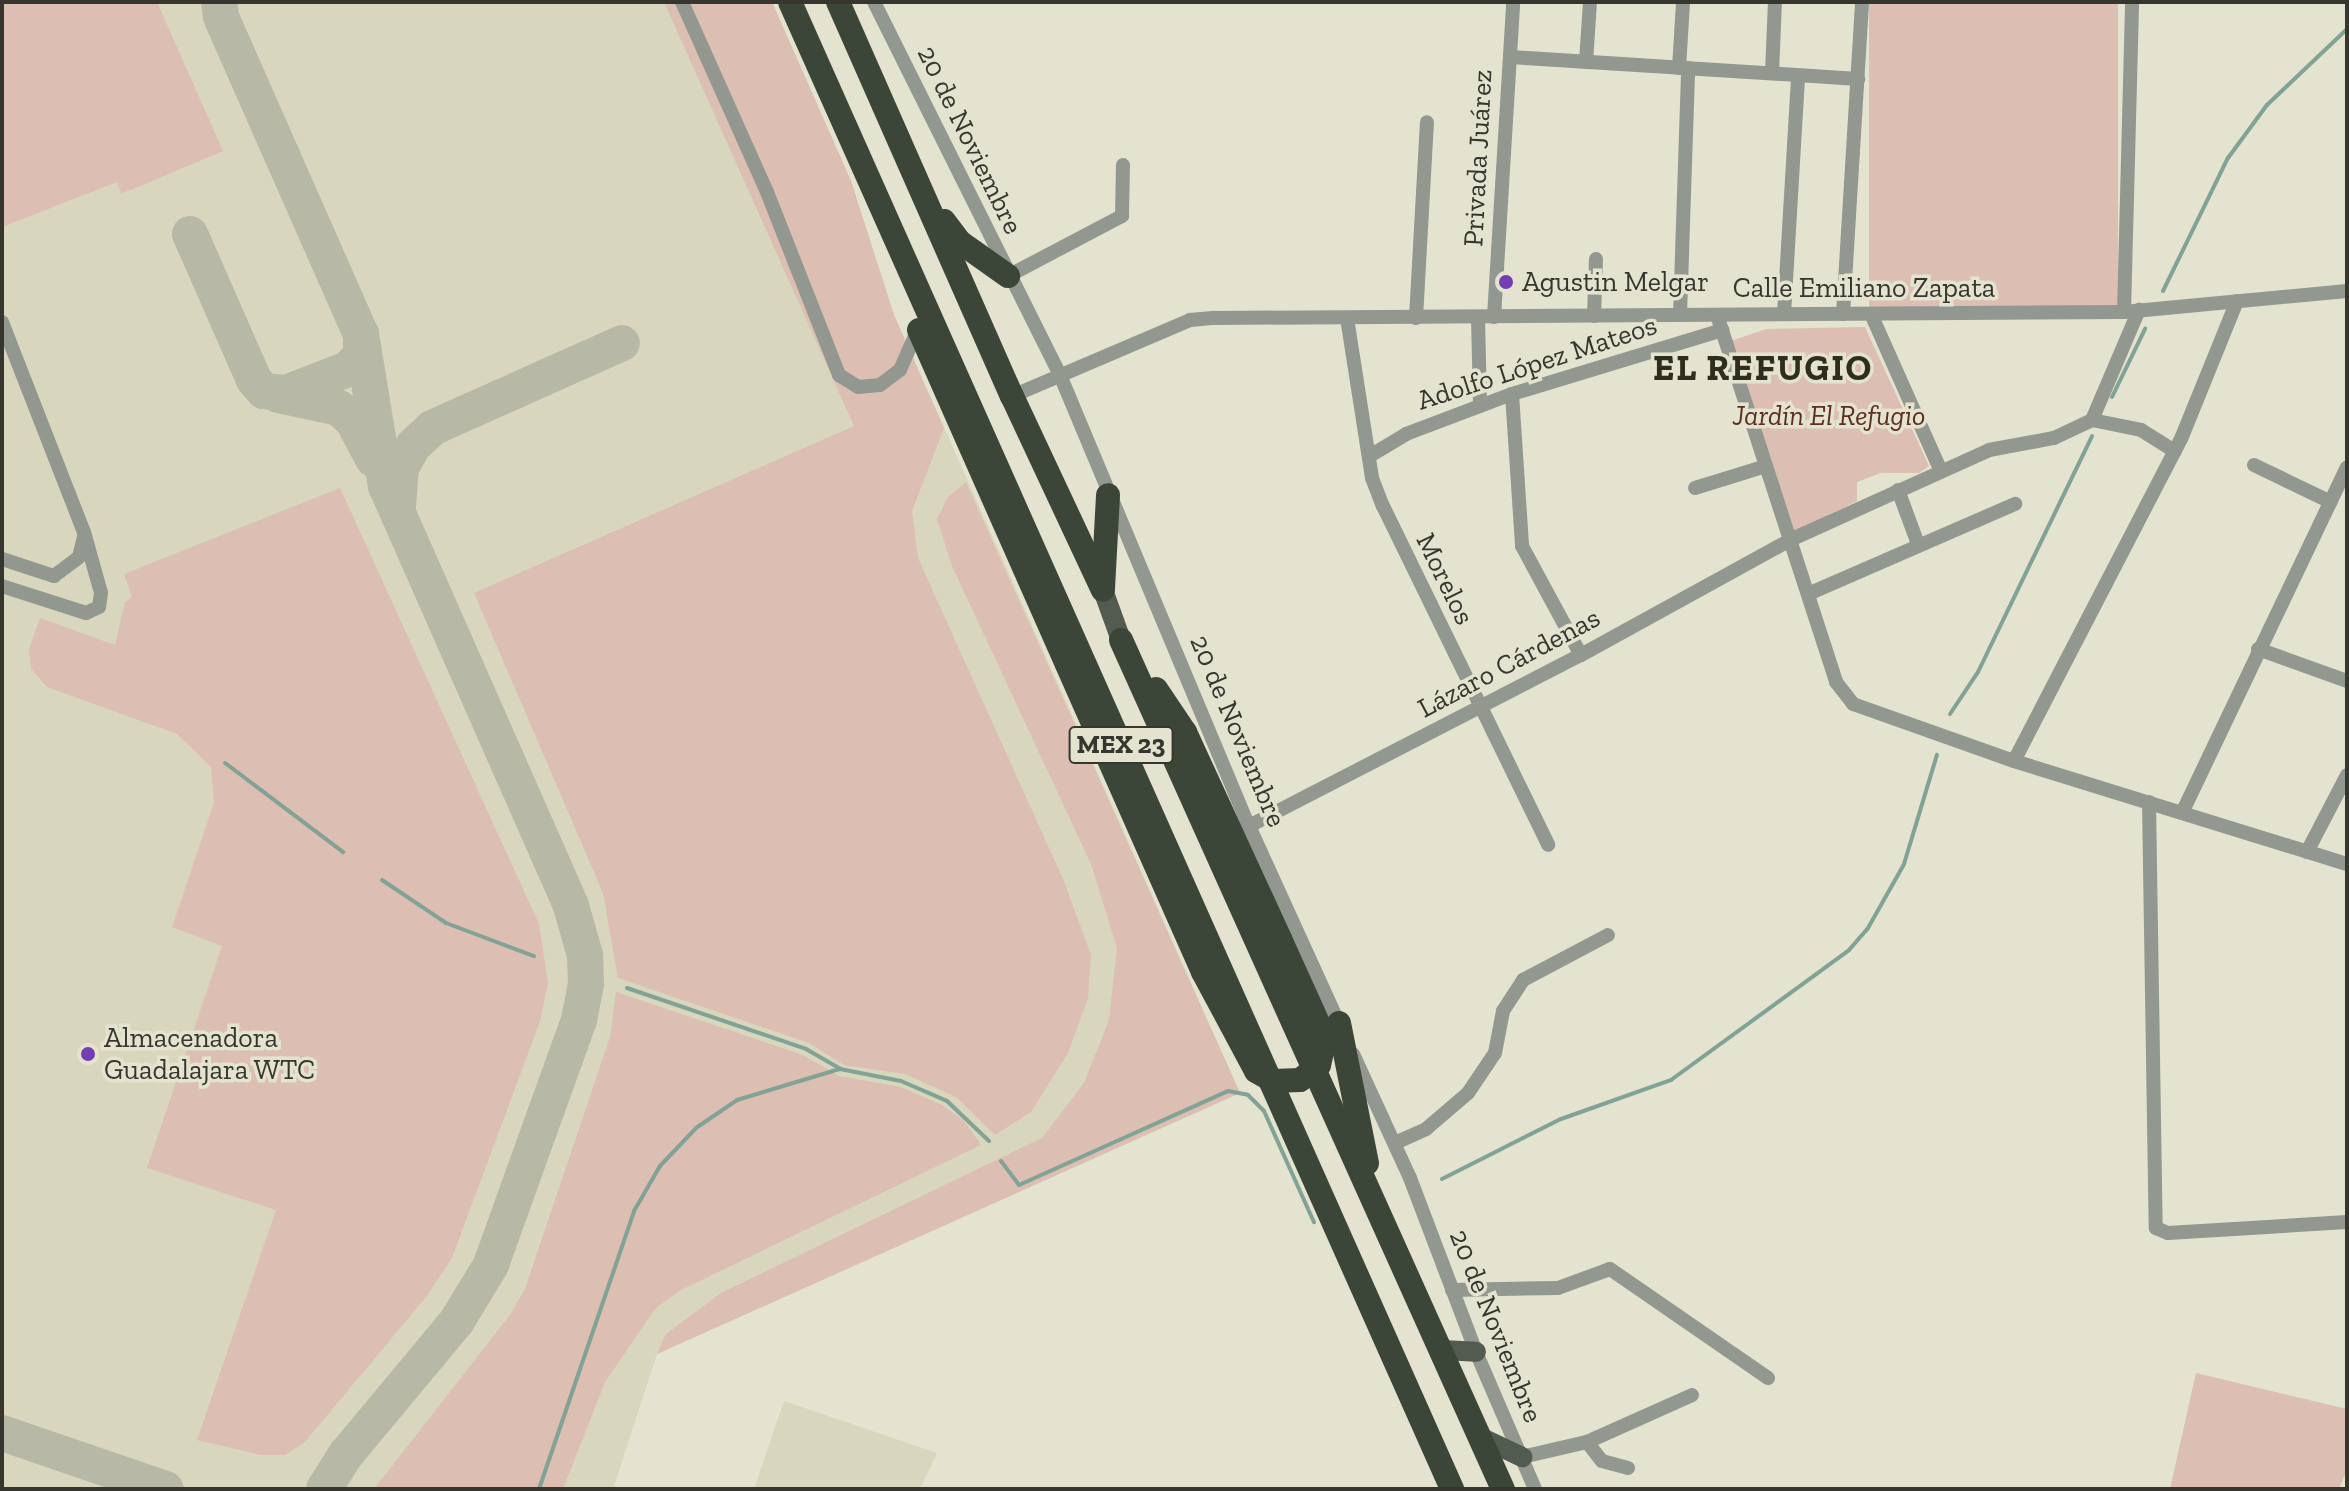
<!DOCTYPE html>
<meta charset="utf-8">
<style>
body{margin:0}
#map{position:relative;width:2349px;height:1491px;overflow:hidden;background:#e3e3cf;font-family:"Zilla Slab",serif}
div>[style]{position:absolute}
.built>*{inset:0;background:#d8d6bc}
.green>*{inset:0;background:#dcbeb3;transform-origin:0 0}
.stream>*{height:4px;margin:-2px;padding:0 2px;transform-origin:2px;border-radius:2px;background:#80a396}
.taxiway>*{height:36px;margin:-18px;padding:0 18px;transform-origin:18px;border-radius:18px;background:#b8b8a6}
.street>*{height:14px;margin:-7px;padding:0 7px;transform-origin:7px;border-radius:7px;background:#929790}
.primary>*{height:20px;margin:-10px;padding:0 10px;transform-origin:10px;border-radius:10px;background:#525b4f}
.highway>*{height:24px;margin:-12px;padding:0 12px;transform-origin:12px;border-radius:12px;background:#3c4638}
.highway-bridge>*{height:24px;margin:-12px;padding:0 12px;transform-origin:12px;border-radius:12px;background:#3c4638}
.dots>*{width:22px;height:22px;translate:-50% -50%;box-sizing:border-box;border:4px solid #e3e3cf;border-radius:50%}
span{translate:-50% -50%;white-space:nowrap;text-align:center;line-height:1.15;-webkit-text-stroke:7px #e3e3cf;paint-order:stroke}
.shield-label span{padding:2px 6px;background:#e3e3cf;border:2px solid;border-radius:6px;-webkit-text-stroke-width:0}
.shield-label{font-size:26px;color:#36362f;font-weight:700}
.street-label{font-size:28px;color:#36362f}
.poi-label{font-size:28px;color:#36362f}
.left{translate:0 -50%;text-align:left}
.park-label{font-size:28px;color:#5c2e1e;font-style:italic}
.district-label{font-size:36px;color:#2e2d1e;font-weight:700;letter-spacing:2px}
.frame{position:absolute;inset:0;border:4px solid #36362f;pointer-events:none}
</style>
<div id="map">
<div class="built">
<div style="clip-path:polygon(2px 2px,772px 2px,851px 181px,894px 315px,1240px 1093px,657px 1354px,613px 1489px,2px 1489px)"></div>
<div style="clip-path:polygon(784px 1401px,937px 1453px,920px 1489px,754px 1489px)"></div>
</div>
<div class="green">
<div style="clip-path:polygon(2px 2px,157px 2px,223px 151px,131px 190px,121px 193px,117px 182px,2px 227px)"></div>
<div style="clip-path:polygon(664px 2px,772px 2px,851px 181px,894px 315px,944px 428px,912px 511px,918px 558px,1063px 879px,1091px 955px,1088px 998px,1068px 1053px,1031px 1112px,995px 1135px,956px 1097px,905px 1074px,844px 1065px,809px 1043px,618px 978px,603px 893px,474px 593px,854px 426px)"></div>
<div style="left:1869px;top:2px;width:249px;height:305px"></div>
<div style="clip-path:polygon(1865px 327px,1929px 466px,1919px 473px,1881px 473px,1857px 482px,1857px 501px,1795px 532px,1731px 341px,1766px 329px)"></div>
<div style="clip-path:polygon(966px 482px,1240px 1093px,657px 1354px,666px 1334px,721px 1293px,1042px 1138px,1084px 1083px,1109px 1020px,1117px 948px,1091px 864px,952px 566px,937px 519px,948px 497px)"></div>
<div style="clip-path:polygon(340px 488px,539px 924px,548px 983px,540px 1021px,452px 1258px,426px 1297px,304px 1443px,285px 1455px,261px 1455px,197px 1440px,276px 1210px,147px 1168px,222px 946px,172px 927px,214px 803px,211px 767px,177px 734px,47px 687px,31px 669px,29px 649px,40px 618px,115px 645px,125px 602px,132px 597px,124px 574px)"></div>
<div style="clip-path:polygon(616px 992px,803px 1055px,839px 1076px,901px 1087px,944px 1106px,965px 1122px,981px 1145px,679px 1291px,655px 1309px,605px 1382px,563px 1489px,374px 1489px,510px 1315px,525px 1289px,610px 1037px)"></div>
<div style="clip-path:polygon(2196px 1373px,2347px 1409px,2347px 1469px,2339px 1489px,2170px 1489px)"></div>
</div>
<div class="stream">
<div style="left:2163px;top:291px;width:148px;rotate:-64deg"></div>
<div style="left:2228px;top:158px;width:66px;rotate:-53.7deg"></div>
<div style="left:2267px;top:105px;width:110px;rotate:-43.5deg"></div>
<div style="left:2112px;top:397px;width:76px;rotate:-64.1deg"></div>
<div style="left:1950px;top:714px;width:50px;rotate:-56.3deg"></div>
<div style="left:1978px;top:672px;width:262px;rotate:-64.2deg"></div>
<div style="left:225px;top:763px;width:148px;rotate:37deg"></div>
<div style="left:382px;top:880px;width:77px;rotate:33.9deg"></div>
<div style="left:446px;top:923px;width:94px;rotate:20.6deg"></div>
<div style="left:627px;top:988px;width:189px;rotate:18.8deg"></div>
<div style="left:806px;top:1049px;width:39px;rotate:30deg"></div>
<div style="left:840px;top:1069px;width:62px;rotate:11.1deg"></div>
<div style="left:901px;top:1081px;width:50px;rotate:23.5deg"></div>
<div style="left:947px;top:1101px;width:58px;rotate:43.6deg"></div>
<div style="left:1001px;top:1161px;width:30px;rotate:53deg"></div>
<div style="left:1019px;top:1185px;width:229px;rotate:-24.2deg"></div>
<div style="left:1228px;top:1091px;width:20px;rotate:11deg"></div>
<div style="left:1248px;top:1095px;width:23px;rotate:45deg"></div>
<div style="left:1264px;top:1111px;width:122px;rotate:65.8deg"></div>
<div style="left:1442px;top:1179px;width:133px;rotate:-26.8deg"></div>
<div style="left:1561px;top:1119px;width:117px;rotate:-19.5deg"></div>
<div style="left:1671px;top:1080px;width:220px;rotate:-36.1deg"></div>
<div style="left:1849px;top:950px;width:29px;rotate:-49deg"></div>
<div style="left:1868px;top:928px;width:73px;rotate:-60.6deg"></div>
<div style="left:1904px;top:864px;width:114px;rotate:-73.2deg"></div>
<div style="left:539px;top:1489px;width:294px;rotate:-71.1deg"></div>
<div style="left:634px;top:1211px;width:52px;rotate:-60deg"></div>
<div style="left:660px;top:1166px;width:52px;rotate:-46.5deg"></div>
<div style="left:696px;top:1128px;width:50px;rotate:-34.3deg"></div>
<div style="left:737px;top:1100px;width:108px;rotate:-16.8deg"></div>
</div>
<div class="taxiway">
<div style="left:219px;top:2px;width:15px;rotate:82deg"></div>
<div style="left:221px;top:17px;width:347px;rotate:66.2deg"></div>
<div style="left:361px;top:334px;width:154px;rotate:80.7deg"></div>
<div style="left:386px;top:486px;width:459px;rotate:66.2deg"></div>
<div style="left:571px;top:906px;width:51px;rotate:74.1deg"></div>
<div style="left:585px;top:955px;width:29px;rotate:88deg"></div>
<div style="left:586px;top:984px;width:37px;rotate:101deg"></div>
<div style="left:579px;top:1020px;width:260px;rotate:109.8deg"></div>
<div style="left:491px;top:1265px;width:66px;rotate:121.3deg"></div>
<div style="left:457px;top:1321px;width:173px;rotate:129.8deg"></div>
<div style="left:346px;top:1454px;width:41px;rotate:122.2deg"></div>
<div style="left:190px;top:234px;width:159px;rotate:66.3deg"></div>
<div style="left:254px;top:380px;width:15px;rotate:48deg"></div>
<div style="left:264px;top:391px;width:22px;rotate:5deg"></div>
<div style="left:286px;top:393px;width:66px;rotate:-21.2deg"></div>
<div style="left:348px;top:369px;width:19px;rotate:-47deg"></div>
<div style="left:361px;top:355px;width:21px;rotate:-90deg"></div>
<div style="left:278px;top:395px;width:62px;rotate:12deg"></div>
<div style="left:339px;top:408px;width:19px;rotate:43deg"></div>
<div style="left:353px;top:421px;width:43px;rotate:62.2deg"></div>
<div style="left:398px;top:507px;width:39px;rotate:-86deg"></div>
<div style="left:401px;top:468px;width:25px;rotate:-61deg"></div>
<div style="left:413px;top:446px;width:26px;rotate:-43deg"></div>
<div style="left:432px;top:428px;width:208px;rotate:-24.1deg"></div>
<div style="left:2px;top:1433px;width:173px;rotate:18.9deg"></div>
</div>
<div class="street">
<div style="left:682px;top:2px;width:208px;rotate:65.9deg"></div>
<div style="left:767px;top:192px;width:197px;rotate:68.5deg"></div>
<div style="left:839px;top:375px;width:22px;rotate:32deg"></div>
<div style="left:858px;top:387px;width:22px;rotate:-5deg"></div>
<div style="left:880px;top:385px;width:25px;rotate:-37deg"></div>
<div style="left:900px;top:370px;width:45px;rotate:-66.3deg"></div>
<div style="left:874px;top:2px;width:417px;rotate:63.5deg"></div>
<div style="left:1060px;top:375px;width:489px;rotate:67.3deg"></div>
<div style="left:1249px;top:826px;width:222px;rotate:65.5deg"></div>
<div style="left:1510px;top:57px;width:349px;rotate:3.6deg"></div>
<div style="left:1586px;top:62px;width:60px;rotate:-86.2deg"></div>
<div style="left:1679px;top:68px;width:66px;rotate:-86.5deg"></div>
<div style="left:1772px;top:73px;width:71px;rotate:-87.6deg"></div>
<div style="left:1008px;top:276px;width:129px;rotate:-27.8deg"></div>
<div style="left:1122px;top:216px;width:51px;rotate:-88.9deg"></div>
<div style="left:2124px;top:312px;width:310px;rotate:-88.5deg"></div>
<div style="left:1784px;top:314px;width:239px;rotate:-86.6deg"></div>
<div style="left:1843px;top:314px;width:313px;rotate:-86.5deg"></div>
<div style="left:1871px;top:314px;width:172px;rotate:66deg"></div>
<div style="left:1680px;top:315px;width:247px;rotate:-88.1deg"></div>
<div style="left:1717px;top:315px;width:386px;rotate:72deg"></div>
<div style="left:1836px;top:682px;width:28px;rotate:52deg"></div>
<div style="left:1853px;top:704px;width:171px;rotate:19.5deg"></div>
<div style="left:2014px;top:761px;width:349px;rotate:17.2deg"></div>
<div style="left:1594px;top:316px;width:57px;rotate:-88deg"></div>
<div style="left:1478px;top:317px;width:89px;rotate:88.7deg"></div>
<div style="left:1494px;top:317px;width:316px;rotate:-86.5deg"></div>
<div style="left:1347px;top:318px;width:162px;rotate:81.1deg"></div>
<div style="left:1372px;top:478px;width:30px;rotate:69deg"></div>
<div style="left:1383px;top:506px;width:377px;rotate:64deg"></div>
<div style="left:1416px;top:318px;width:196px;rotate:-86.8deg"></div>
<div style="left:2px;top:322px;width:225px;rotate:68.7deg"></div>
<div style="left:84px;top:532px;width:63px;rotate:74.4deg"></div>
<div style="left:101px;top:593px;width:14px;rotate:98deg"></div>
<div style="left:99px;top:607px;width:14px;rotate:155deg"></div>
<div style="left:86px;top:613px;width:88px;rotate:-162.2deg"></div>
<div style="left:1512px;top:394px;width:152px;rotate:86.2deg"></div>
<div style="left:1522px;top:546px;width:124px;rotate:61.6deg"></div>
<div style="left:1012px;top:396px;width:194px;rotate:-23.1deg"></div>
<div style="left:1190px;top:320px;width:25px;rotate:-5deg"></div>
<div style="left:1215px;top:318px;width:909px;rotate:-0.38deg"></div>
<div style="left:2124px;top:312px;width:224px;rotate:-5.4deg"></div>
<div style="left:2092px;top:420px;width:120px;rotate:-66.9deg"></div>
<div style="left:1373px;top:454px;width:39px;rotate:-31deg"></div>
<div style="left:1406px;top:434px;width:113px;rotate:-20.7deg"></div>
<div style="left:1512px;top:394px;width:220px;rotate:-16.9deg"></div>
<div style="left:2254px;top:465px;width:85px;rotate:25.7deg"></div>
<div style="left:1695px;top:488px;width:74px;rotate:-17.2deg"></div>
<div style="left:1898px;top:490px;width:58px;rotate:69.7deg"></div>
<div style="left:2px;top:559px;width:55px;rotate:18.1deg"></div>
<div style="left:54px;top:576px;width:31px;rotate:-37deg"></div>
<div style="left:79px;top:557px;width:21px;rotate:-76deg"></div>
<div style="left:1808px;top:594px;width:226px;rotate:-23.5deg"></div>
<div style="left:2258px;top:649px;width:95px;rotate:19.8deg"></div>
<div style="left:2014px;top:761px;width:363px;rotate:-62.6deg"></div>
<div style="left:2181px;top:439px;width:149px;rotate:-67.9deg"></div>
<div style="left:2149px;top:802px;width:426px;rotate:89.1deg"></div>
<div style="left:2156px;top:1228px;width:13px;rotate:23deg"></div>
<div style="left:2168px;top:1233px;width:179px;rotate:-3.5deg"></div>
<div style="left:2182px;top:813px;width:383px;rotate:-64.5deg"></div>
<div style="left:1249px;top:826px;width:373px;rotate:-27.3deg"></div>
<div style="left:1581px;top:655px;width:239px;rotate:-28.8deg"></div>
<div style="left:1790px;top:540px;width:218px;rotate:-24.3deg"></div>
<div style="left:1989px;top:450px;width:66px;rotate:-10.5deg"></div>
<div style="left:2054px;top:438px;width:42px;rotate:-25.3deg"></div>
<div style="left:2092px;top:420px;width:50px;rotate:11.5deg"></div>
<div style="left:2141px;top:430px;width:40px;rotate:32deg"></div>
<div style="left:2307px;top:852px;width:87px;rotate:-62.5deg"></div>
<div style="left:1353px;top:1054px;width:136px;rotate:65.3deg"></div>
<div style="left:1410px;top:1178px;width:186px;rotate:69.2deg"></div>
<div style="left:1476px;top:1352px;width:149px;rotate:66.7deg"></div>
<div style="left:1395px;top:1143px;width:34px;rotate:-24deg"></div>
<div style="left:1426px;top:1129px;width:55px;rotate:-40.6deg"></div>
<div style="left:1468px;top:1093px;width:48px;rotate:-56deg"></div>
<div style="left:1495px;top:1053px;width:43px;rotate:-79.2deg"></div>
<div style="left:1503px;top:1011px;width:37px;rotate:-57deg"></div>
<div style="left:1523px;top:980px;width:96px;rotate:-27.9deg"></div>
<div style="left:1452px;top:1290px;width:106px;rotate:-1.1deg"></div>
<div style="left:1558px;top:1288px;width:55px;rotate:-20.1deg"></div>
<div style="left:1610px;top:1269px;width:192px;rotate:34.6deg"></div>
<div style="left:1587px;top:1442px;width:24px;rotate:52deg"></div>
<div style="left:1602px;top:1461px;width:27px;rotate:15deg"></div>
<div style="left:1522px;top:1457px;width:67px;rotate:-13deg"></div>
<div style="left:1587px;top:1442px;width:115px;rotate:-24.1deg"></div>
</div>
<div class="primary">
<div style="left:1103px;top:590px;width:53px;rotate:70.2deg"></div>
<div style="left:1442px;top:1350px;width:34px;rotate:3deg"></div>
<div style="left:1480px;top:1437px;width:47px;rotate:25.5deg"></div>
</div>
<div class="highway">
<div style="left:790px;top:2px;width:1628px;rotate:66deg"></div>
<div style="left:838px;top:2px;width:431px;rotate:66.2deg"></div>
<div style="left:1012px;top:396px;width:214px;rotate:64.9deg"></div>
<div style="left:944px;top:221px;width:26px;rotate:53deg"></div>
<div style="left:960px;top:242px;width:59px;rotate:35.3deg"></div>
<div style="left:919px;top:330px;width:702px;rotate:66.14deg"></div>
<div style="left:1103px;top:588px;width:93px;rotate:-86.9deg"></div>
<div style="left:1121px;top:640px;width:931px;rotate:65.78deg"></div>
<div style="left:1156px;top:689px;width:52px;rotate:56deg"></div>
<div style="left:1185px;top:732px;width:230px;rotate:65.3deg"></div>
<div style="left:1339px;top:1023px;width:143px;rotate:78.7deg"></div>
</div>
<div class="highway-bridge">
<div style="left:1203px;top:972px;width:112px;rotate:61.8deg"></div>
<div style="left:1256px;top:1071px;width:20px;rotate:30deg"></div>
<div style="left:1273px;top:1081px;width:27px;rotate:-2deg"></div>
<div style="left:1300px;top:1080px;width:24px;rotate:-38deg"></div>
<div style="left:1319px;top:1065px;width:28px;rotate:-77deg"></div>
<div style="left:1325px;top:1038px;width:107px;rotate:-114.4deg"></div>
</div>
<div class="dots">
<div style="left:1506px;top:282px;background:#743db3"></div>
<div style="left:88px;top:1054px;background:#743db3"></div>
</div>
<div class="shield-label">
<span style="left:1121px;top:745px">MEX 23</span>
</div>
<div class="street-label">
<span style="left:970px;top:140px;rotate:64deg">20 de Noviembre</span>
<span style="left:1478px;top:158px;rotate:-87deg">Privada Juárez</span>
<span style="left:1864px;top:288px">Calle Emiliano Zapata</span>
<span style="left:1537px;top:363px;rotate:-18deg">Adolfo López Mateos</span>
<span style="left:1445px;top:579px;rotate:64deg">Morelos</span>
<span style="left:1509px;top:663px;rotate:-28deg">Lázaro Cárdenas</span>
<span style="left:1238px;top:731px;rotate:67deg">20 de Noviembre</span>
<span style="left:1496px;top:1326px;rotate:68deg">20 de Noviembre</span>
</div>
<div class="poi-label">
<span class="left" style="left:1522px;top:282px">Agustin Melgar</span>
<span class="left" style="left:104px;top:1054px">Almacenadora<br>Guadalajara WTC</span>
</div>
<div class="park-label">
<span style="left:1829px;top:416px">Jardín El Refugio</span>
</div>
<div class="district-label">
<span style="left:1763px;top:368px">EL REFUGIO</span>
</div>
<div class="frame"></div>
</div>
